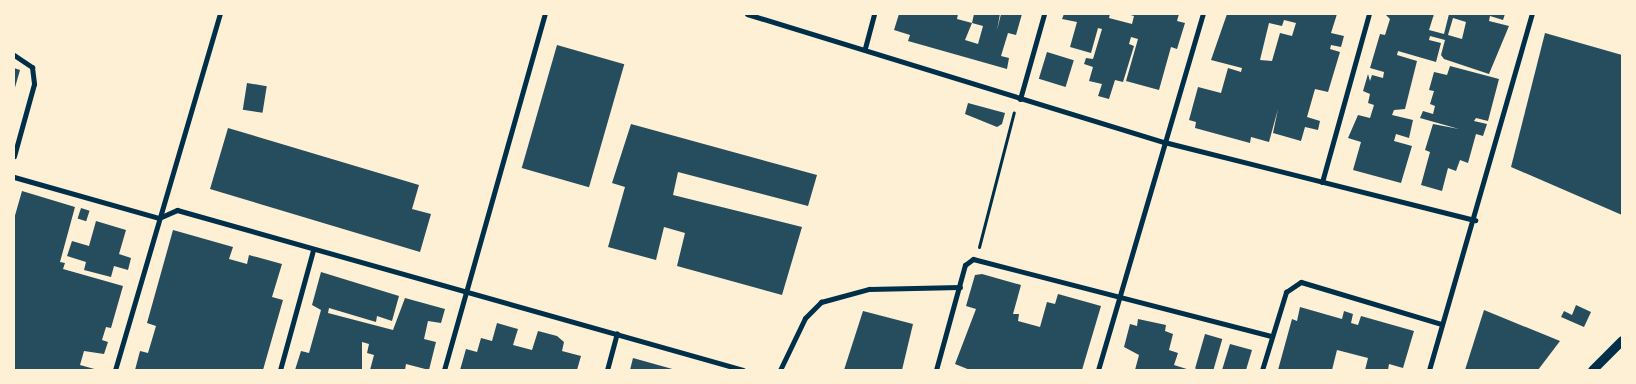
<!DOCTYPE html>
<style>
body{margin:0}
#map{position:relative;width:1636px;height:384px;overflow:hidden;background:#fdf0d5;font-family:"Noto Sans",sans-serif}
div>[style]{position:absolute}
.building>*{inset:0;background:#264d5e;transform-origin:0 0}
.path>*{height:3px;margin:-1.5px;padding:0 1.5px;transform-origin:1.5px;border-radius:1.5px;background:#003049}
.minor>*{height:5px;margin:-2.5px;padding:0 2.5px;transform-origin:2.5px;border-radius:2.5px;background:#003049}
.tertiary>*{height:9px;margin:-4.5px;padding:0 4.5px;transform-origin:4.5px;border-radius:4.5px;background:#003049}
span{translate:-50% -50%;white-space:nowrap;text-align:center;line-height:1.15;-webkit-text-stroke:4.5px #fdf0d5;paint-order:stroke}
.frame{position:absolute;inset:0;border:15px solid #fdf0d5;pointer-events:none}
</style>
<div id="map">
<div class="building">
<div style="clip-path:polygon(evenodd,899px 14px,958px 14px,957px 19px,972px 23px,974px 14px,1000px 14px,997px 30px,1001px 14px,1022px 14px,1016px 35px,1008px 33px,1001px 56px,1009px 58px,1007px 69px,908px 41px,910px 35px,894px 30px,899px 14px,972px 23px,983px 26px,978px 44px,965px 40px,972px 23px)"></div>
<div style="clip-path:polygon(1064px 14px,1110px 14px,1109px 18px,1132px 24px,1134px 16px,1127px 14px,1179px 14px,1177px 21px,1185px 23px,1177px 49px,1171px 47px,1159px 90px,1126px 81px,1138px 39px,1131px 37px,1129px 44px,1134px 46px,1123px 82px,1115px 80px,1109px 99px,1098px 96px,1102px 84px,1089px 81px,1093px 67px,1084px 64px,1086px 58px,1093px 59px,1102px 29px,1098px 28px,1091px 53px,1070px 47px,1077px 22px,1062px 19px)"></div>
<div style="clip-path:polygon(evenodd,1227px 14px,1337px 14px,1331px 33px,1344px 36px,1341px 47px,1331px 45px,1330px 49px,1340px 52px,1328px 92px,1315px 89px,1307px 117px,1320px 121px,1318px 130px,1305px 127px,1301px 141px,1273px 133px,1278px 109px,1269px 142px,1251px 137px,1250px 143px,1195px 128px,1196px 122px,1189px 120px,1198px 87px,1221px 93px,1228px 68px,1241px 72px,1242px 68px,1211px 60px,1227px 14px,1284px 20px,1296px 23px,1292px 36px,1280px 33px,1272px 61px,1260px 60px,1269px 23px,1282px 26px,1284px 20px)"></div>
<div style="clip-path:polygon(evenodd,1385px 14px,1434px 14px,1429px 30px,1444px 34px,1449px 14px,1505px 14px,1503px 20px,1490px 16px,1489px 21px,1509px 26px,1489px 74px,1444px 59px,1441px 55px,1445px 40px,1430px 36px,1429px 40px,1441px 43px,1436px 62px,1398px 51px,1397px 55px,1417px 61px,1405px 109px,1394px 110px,1392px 115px,1413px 120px,1409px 138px,1396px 134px,1394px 141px,1412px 146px,1401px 183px,1353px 170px,1361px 142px,1348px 138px,1358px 115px,1370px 118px,1374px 105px,1368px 103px,1370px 94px,1363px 91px,1368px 74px,1370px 81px,1372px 75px,1383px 78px,1384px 72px,1370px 68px,1380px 34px,1385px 35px,1390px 19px,1385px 14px,1453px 18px,1466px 22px,1462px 39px,1448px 35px,1453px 18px)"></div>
<div style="clip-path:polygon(1545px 33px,1622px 55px,1622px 215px,1511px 167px)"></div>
<div style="left:557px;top:45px;width:70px;height:128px;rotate:16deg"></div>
<div style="left:1047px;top:52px;width:28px;height:28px;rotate:17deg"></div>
<div style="clip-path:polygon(1450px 66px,1499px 79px,1488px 121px,1476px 118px,1474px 121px,1487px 124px,1483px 136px,1476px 134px,1468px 163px,1460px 160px,1456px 171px,1448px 168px,1442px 191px,1421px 185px,1430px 152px,1425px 150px,1433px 124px,1459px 129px,1420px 118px,1423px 111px,1433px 114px,1435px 106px,1430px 104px,1434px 91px,1429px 90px,1434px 72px,1447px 75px)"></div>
<div style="clip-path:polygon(14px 68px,20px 70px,14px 91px)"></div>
<div style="left:247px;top:83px;width:20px;height:27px;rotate:9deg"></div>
<div style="clip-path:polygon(968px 103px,1005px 113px,1002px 124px,997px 127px,965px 114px)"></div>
<div style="clip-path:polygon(631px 124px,817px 175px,808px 206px,678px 172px,673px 195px,802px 227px,782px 295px,677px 266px,685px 233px,664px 227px,656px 260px,608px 247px,625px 187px,612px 183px)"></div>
<div style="clip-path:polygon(228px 128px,419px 185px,412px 209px,431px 214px,420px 252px,210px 189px)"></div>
<div style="clip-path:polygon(22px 191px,75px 207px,60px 262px,65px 263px,63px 269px,123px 286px,111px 328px,106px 327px,102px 340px,108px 342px,104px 354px,84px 351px,80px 365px,98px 370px,14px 370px,14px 219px)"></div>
<div style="left:81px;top:208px;width:9px;height:11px;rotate:18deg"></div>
<div style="clip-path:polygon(96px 221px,126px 230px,119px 254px,131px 258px,128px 270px,114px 266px,111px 277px,84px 270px,86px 262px,67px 256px,72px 241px,89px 246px)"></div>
<div style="clip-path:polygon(173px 230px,233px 247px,229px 259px,247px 264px,249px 255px,282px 264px,272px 297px,283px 300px,263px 370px,135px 370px,140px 351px,148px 353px,156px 326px,147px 323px)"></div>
<div style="clip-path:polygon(321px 272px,399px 296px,392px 321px,377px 316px,376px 322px,329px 308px,328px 313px,393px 330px,405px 298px,445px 309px,441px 323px,428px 321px,424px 339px,436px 342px,429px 370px,406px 364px,405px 370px,370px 370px,374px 355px,367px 353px,369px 344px,362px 342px,362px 370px,295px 370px,301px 351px,309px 353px,321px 310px,312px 305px)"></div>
<div style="clip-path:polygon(982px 274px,1021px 285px,1013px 314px,1019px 314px,1018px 321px,1040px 327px,1047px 302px,1055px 304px,1058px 294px,1101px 306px,1082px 370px,970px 370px,955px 364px,976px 309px,966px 306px,975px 275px)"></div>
<div style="clip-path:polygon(1576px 305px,1591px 312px,1584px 327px,1561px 317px,1564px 311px,1572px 315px)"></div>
<div style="clip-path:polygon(1300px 307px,1342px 319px,1344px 311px,1353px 314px,1351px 323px,1358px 325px,1361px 316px,1414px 331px,1403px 368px,1389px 364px,1388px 370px,1365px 370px,1368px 358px,1337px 350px,1332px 370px,1278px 370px,1292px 319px,1297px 321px)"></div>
<div style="clip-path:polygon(1484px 310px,1560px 341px,1538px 370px,1465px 370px)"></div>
<div style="clip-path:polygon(863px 311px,913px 324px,902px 370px,844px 370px)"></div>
<div style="clip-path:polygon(1138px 319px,1166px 325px,1165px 331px,1173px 334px,1169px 350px,1178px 353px,1174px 365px,1190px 370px,1135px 370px,1139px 355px,1124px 347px,1130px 324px,1137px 326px)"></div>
<div style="clip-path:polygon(497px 323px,518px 329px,513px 345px,532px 350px,538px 331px,557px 336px,564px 342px,562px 351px,581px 356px,577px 370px,460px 370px,466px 349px,477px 352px,481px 338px,492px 341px)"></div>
<div style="left:1205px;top:334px;width:18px;height:36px;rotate:16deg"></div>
<div style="clip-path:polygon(1230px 344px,1252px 350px,1246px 370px,1222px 370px)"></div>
<div style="clip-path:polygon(633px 358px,676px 370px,630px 370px)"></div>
</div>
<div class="path">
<div style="left:979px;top:247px;width:139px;rotate:-75.5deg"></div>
</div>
<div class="minor">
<div style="left:747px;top:14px;width:436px;rotate:17.1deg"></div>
<div style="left:1164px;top:142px;width:321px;rotate:14.1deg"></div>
<div style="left:865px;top:48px;width:35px;rotate:-75deg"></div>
<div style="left:14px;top:55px;width:22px;rotate:34deg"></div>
<div style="left:32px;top:67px;width:17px;rotate:83deg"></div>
<div style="left:34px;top:84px;width:75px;rotate:105.5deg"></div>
<div style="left:1020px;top:99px;width:88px;rotate:-74.2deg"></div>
<div style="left:14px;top:177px;width:151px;rotate:15.8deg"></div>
<div style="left:159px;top:218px;width:20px;rotate:-24deg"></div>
<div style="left:177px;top:210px;width:588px;rotate:15.78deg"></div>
<div style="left:1322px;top:182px;width:174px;rotate:-74.4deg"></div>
<div style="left:115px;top:370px;width:371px;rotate:-73.6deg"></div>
<div style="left:280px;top:370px;width:124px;rotate:-74.6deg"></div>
<div style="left:444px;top:370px;width:370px;rotate:-74.2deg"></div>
<div style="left:607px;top:370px;width:38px;rotate:-75deg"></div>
<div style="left:780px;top:370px;width:58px;rotate:-64.3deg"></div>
<div style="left:805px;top:318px;width:23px;rotate:-45deg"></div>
<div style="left:821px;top:302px;width:50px;rotate:-15.2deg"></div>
<div style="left:869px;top:289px;width:91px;rotate:-1.3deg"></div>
<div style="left:936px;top:370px;width:109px;rotate:-74.6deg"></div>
<div style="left:965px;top:265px;width:10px;rotate:-37deg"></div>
<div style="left:973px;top:259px;width:308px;rotate:14.5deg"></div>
<div style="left:1098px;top:370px;width:371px;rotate:-73.6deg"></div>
<div style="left:1262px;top:370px;width:82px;rotate:-72.9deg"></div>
<div style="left:1286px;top:292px;width:18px;rotate:-34deg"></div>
<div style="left:1301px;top:282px;width:146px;rotate:16.7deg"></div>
<div style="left:1429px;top:370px;width:371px;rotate:-73.9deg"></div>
</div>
<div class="tertiary">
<div style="left:1592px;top:370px;width:42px;rotate:-45deg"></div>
</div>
<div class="frame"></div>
</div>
